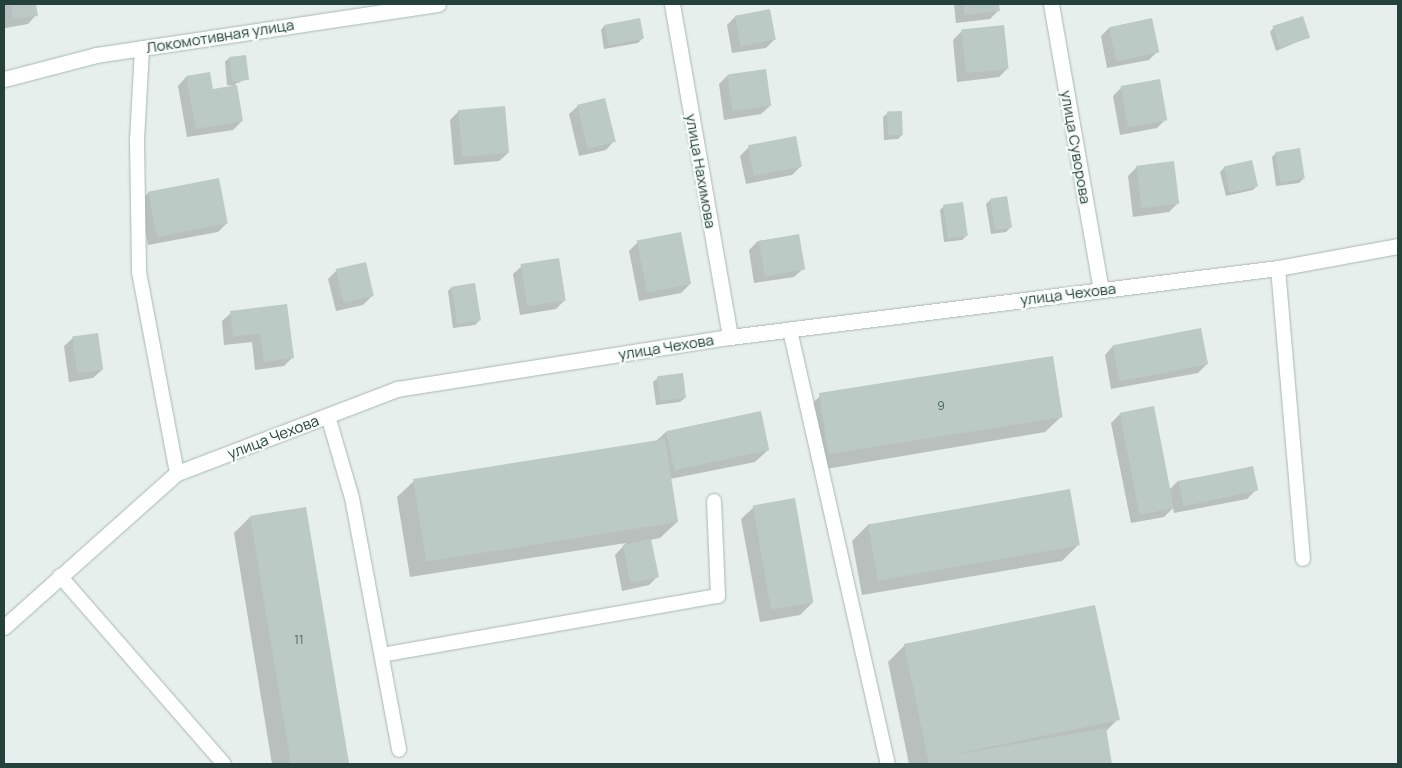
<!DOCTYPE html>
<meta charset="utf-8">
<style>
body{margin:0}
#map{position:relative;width:1402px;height:768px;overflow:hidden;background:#e6efeb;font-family:Manrope,sans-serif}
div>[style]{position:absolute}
.shadow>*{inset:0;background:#0003}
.building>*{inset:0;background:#bbcac4;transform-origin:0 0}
.roads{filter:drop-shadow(0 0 1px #a8b8b2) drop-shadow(0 0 1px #a8b8b2)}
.lane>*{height:14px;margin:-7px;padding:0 7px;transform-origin:7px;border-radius:7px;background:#fff}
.street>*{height:15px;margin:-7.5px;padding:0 7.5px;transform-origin:7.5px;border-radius:7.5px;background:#fff}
.secondary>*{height:15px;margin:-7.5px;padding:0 7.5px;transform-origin:7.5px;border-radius:7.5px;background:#fff}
span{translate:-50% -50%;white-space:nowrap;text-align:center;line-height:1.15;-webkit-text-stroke:4.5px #f7fbf9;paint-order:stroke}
.number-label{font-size:12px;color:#4a645c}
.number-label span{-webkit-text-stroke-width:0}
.street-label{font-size:15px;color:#24423a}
.frame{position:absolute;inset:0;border:5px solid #24423a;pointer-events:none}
</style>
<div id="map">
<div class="shadow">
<div style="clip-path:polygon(4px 4px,35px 4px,36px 15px,28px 24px,5px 28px)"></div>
<div style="clip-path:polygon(954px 4px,998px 4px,999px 10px,990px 19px,956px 23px)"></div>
<div style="clip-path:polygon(736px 16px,775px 39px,766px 48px,732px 53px,727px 25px)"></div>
<div style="clip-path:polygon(605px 25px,642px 39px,638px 43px,604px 49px,601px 30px)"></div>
<div style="clip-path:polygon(1110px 27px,1158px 51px,1149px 60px,1107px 68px,1101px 36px)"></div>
<div style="clip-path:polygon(1274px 27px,1309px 37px,1276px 51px,1270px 32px)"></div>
<div style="clip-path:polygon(962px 31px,1008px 68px,999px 77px,957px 82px,953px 40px)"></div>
<div style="clip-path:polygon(229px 58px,247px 79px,235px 84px,242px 121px,233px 130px,187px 137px,178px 86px,186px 77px,212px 90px,235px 86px,227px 85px,225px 62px)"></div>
<div style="clip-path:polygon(727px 76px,770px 106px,761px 114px,724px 120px,719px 84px)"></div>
<div style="clip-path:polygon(1122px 87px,1166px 119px,1157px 128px,1120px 135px,1113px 96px)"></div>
<div style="clip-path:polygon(578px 106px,614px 141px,606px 150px,579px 156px,569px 114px)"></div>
<div style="clip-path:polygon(459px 111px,508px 153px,499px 161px,454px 165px,450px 120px)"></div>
<div style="clip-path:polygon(888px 113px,902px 135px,898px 139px,884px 140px,883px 117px)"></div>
<div style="clip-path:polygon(749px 147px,801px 166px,792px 175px,746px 184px,740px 156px)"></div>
<div style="clip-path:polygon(1276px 153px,1303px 179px,1299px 183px,1276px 186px,1272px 157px)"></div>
<div style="clip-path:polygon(1137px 167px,1178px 203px,1169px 212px,1133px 217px,1128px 176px)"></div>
<div style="clip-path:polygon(1224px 168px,1257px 186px,1253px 190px,1226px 196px,1220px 172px)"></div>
<div style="clip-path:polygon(149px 192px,227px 223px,218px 232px,148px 245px,140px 201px)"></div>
<div style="clip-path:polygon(1006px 197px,1010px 228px,1006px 232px,991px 234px,986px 204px,990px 200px)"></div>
<div style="clip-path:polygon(944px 206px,966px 236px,962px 240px,944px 242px,940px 210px)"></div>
<div style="clip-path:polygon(798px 235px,803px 269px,794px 277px,754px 283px,749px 250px,758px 241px)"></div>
<div style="clip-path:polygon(638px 242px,690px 284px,681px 293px,639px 301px,629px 251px)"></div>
<div style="clip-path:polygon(522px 266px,565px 300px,556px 309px,520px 315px,513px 274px)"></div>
<div style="clip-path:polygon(337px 270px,372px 296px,363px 305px,336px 311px,328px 279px)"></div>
<div style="clip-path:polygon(452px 287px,479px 321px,475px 325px,453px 328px,448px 291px)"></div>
<div style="clip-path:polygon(286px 306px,293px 357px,284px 366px,255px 370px,252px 342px,224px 345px,222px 321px,231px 313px)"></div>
<div style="clip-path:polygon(73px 338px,102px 370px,93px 378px,69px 382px,64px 346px)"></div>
<div style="clip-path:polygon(1113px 346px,1207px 364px,1198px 373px,1111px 389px,1105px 355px)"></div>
<div style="clip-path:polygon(658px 378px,685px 398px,680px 402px,656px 405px,653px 382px)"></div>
<div style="clip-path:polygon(820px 396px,1062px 416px,1045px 432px,814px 471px,804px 412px)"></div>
<div style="clip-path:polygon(1153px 408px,1169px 490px,1178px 481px,1252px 467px,1256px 490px,1247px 499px,1174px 513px,1173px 508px,1164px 517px,1131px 523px,1111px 423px,1120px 414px)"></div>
<div style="clip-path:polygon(667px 431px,768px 450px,755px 462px,670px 479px,677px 522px,660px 538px,650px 540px,658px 576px,649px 585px,622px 591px,615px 555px,626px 543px,410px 577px,397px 497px,414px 481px,655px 442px)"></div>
<div style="clip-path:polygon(754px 507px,813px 602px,800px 615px,760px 622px,741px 519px)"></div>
<div style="clip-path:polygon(250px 517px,348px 763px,346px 764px,272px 764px,234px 533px)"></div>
<div style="clip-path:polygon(869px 524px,1078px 545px,1062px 561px,862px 595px,852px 541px)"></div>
<div style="clip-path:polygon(905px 645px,1118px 719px,1105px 732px,1111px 764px,909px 764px,888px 662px)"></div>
</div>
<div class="building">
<div style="clip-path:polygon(11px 4px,36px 4px,38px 16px,13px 19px)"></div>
<div style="clip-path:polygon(963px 4px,999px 4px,1000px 11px,965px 15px)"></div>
<div style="left:770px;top:9px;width:31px;height:36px;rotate:79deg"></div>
<div style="left:1303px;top:16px;width:23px;height:32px;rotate:72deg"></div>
<div style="left:640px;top:18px;width:21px;height:36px;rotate:79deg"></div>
<div style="left:1152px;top:18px;width:35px;height:44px;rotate:78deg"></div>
<div style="left:1004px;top:25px;width:44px;height:43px;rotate:84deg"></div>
<div style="left:246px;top:55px;width:25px;height:17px;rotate:83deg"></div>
<div style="left:766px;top:69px;width:37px;height:39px;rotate:82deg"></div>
<div style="clip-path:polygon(210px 72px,213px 89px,237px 85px,243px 121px,196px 129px,186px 76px)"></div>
<div style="left:1160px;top:79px;width:42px;height:40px;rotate:80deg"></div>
<div style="left:605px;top:98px;width:45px;height:29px;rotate:76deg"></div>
<div style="left:505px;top:106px;width:47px;height:47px;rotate:85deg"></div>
<div style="left:902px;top:111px;width:24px;height:15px;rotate:88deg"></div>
<div style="left:796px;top:136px;width:31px;height:49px;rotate:79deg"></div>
<div style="left:1300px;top:148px;width:31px;height:25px;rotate:81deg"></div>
<div style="left:1252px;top:160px;width:27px;height:29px;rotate:77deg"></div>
<div style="left:1174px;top:161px;width:43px;height:38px;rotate:83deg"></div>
<div style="left:219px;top:178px;width:46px;height:72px;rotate:79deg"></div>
<div style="left:1007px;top:196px;width:32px;height:17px;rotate:81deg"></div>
<div style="left:963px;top:202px;width:34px;height:20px;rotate:82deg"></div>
<div style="left:681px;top:232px;width:53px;height:45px;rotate:79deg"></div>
<div style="left:799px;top:234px;width:36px;height:41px;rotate:80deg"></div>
<div style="left:559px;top:258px;width:43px;height:39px;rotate:81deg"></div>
<div style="left:366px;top:262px;width:35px;height:31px;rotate:77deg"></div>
<div style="left:475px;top:283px;width:38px;height:24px;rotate:81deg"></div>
<div style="clip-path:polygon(287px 304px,294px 358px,264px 362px,260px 333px,233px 337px,230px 311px)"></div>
<div style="left:1201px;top:328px;width:37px;height:90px;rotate:79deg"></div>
<div style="left:98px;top:333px;width:37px;height:26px;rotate:82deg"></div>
<div style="left:1053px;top:356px;width:62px;height:237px;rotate:81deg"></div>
<div style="left:683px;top:373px;width:25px;height:26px;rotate:83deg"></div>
<div style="left:1154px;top:406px;width:104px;height:35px;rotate:79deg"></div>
<div style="left:761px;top:411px;width:40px;height:97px;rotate:78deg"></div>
<div style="left:665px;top:439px;width:84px;height:255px;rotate:81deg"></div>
<div style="left:1253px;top:466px;width:25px;height:76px;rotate:78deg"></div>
<div style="left:1070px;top:489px;width:57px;height:205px;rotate:80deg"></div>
<div style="left:795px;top:498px;width:106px;height:43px;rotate:80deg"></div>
<div style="clip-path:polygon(306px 507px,349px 763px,344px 764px,291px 764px,250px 516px)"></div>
<div style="left:651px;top:539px;width:39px;height:29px;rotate:78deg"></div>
<div style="clip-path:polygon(1095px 605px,1120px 720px,941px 757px,1106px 728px,1112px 764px,929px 764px,904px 644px)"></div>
</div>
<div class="roads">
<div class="lane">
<div style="left:142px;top:48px;width:93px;rotate:93.1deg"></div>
<div style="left:137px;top:141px;width:131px;rotate:89.1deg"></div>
<div style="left:139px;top:272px;width:205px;rotate:79.3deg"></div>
<div style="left:1278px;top:268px;width:292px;rotate:85.1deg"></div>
<div style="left:790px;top:330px;width:445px;rotate:77.3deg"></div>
<div style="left:328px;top:416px;width:85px;rotate:73.7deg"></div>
<div style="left:352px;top:498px;width:256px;rotate:79.4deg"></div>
<div style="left:60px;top:576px;width:249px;rotate:48.9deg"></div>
<div style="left:382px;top:655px;width:341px;rotate:-10deg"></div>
<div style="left:718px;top:596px;width:95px;rotate:-92.4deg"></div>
</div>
<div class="street">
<div style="left:672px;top:4px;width:338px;rotate:80.1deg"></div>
<div style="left:1051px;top:4px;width:290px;rotate:80.1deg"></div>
<div style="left:4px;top:79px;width:95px;rotate:-14.6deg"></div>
<div style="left:96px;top:55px;width:346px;rotate:-8.5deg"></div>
</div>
<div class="secondary">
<div style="left:4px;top:627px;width:232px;rotate:-41.7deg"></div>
<div style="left:177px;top:473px;width:235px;rotate:-20.9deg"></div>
<div style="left:397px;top:389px;width:337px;rotate:-8.9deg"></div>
<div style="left:730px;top:337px;width:552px;rotate:-7.18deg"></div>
<div style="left:1278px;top:268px;width:122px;rotate:-10.4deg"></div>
</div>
</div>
<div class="number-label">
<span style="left:941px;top:406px">9</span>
<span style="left:299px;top:640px">11</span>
</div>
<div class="street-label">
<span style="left:220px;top:36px;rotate:-9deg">Локомотивная улица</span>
<span style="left:1076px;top:147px;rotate:80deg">улица Суворова</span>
<span style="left:701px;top:171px;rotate:80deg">улица Нахимова</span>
<span style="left:1068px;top:294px;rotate:-7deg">улица Чехова</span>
<span style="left:666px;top:347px;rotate:-9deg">улица Чехова</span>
<span style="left:273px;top:437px;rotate:-21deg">улица Чехова</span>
</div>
<div class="frame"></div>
</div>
